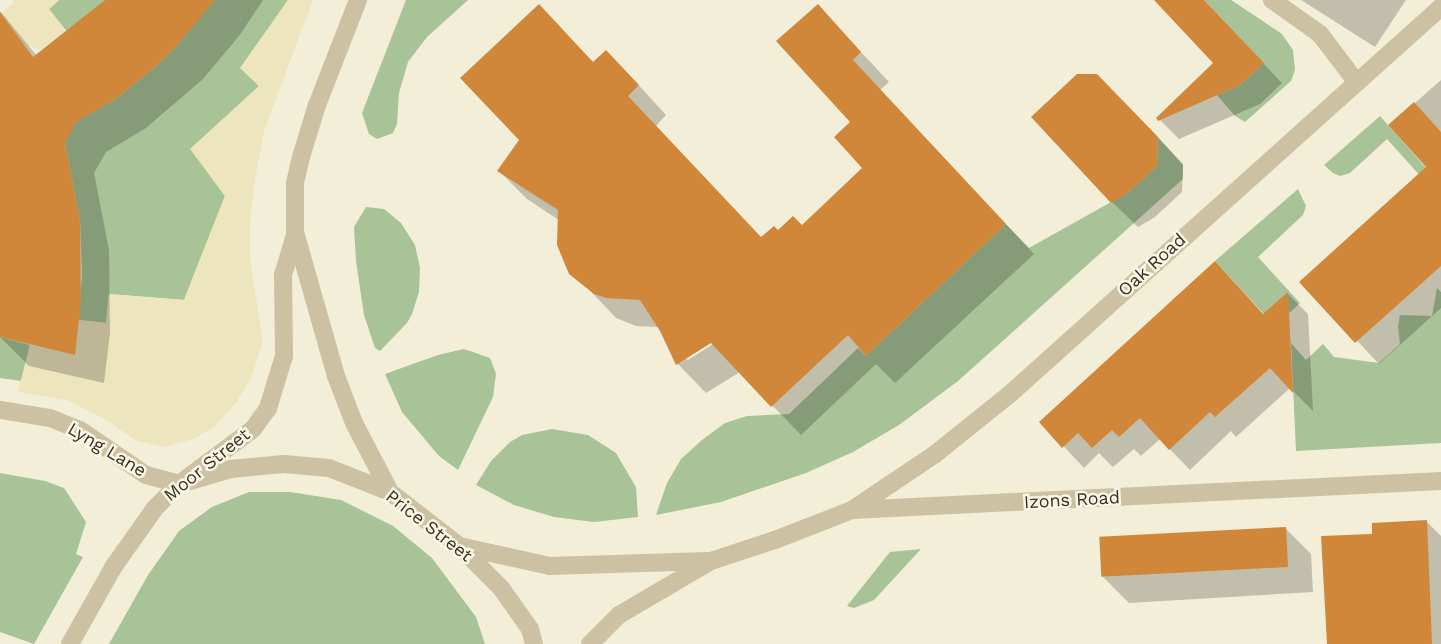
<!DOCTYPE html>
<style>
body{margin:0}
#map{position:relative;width:1441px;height:644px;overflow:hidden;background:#f3eed8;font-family:"Work Sans",sans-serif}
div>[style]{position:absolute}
.green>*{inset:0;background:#a8c397}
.plaza>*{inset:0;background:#ede5be}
.shadow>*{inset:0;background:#0003}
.building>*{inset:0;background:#d0873a;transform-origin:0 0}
.minor>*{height:18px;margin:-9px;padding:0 9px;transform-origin:9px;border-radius:9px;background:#ccc1a3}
span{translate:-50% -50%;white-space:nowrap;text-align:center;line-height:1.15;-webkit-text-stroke:5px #fbf7e5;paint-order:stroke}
.street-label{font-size:18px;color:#373026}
</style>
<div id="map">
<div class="green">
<div style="clip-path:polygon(59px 0,105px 0,67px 32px,49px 9px)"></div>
<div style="clip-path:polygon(214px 0,288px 0,241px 68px,259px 86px,191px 149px,225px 196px,184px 300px,109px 294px,106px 323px,79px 320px,82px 275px,80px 220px,65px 143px,72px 124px,117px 98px,154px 68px,174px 49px)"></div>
<div style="clip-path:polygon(406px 0,468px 0,427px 37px,408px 62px,399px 93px,397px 124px,393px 133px,377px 139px,369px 134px,362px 113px)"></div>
<div style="clip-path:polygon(1204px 0,1231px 0,1282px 34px,1293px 50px,1295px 70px,1291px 81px,1245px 122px,1235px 116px,1217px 95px,1240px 85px,1259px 68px,1258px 57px)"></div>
<div style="clip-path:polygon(1380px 116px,1441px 185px,1441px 199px,1387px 139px,1350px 173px,1340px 176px,1333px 173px,1324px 165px)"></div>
<div style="clip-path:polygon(1158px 137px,1183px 165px,1183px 179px,958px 381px,899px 425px,853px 452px,806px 473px,721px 502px,656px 515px,667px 483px,681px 459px,702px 440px,725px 423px,747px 416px,789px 414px,858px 348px,866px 356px,1006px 224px,1029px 248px,1129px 192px,1157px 166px)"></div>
<div style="clip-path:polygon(1298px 189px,1306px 206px,1303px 215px,1258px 257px,1300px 303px,1275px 326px,1215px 261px)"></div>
<div style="clip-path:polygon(366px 207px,384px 209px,401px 223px,415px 245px,420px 268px,419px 292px,412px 314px,407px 323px,380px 351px,375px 348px,364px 315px,356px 261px,354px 227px)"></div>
<div style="clip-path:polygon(1437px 288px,1441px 292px,1441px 443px,1296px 451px,1291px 343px,1306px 360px,1323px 344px,1334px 357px,1379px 363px,1400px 344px,1398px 326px,1400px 315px,1432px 316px)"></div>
<div style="clip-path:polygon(0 337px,30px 345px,21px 381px,0 378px)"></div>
<div style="clip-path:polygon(464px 349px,490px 358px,496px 374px,493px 397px,458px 470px,439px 456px,402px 412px,385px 374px,438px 355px)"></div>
<div style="clip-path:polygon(552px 429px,588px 435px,616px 453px,636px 487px,638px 517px,594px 522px,554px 517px,514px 505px,476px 485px,491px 461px,510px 442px,522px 435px)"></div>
<div style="clip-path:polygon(0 473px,45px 481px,64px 488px,86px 522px,76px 554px,83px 557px,34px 644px,0 632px)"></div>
<div style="clip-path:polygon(249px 492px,290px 492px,341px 500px,393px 526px,432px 558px,476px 617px,485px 644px,109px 644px,148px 575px,179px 531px,212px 507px)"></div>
<div style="clip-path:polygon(921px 549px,874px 600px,854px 608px,847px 606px,890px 552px)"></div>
</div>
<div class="plaza">
<div style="clip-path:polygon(13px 0,59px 0,49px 9px,67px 32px,40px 50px,22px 43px,0 14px,14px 3px)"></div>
<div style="clip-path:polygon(288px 0,313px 0,264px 131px,254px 185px,250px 221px,250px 259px,263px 342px,251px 378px,235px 404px,214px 427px,194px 439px,163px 447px,135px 440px,108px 421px,67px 400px,18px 392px,30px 345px,75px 354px,79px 320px,106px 323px,109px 294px,184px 300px,225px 196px,190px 149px,259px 86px,240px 68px)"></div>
</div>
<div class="shadow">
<div style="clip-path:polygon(107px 0,263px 0,239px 36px,203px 79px,146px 128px,106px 152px,94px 173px,109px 250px,110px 333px,104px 383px,29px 366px,0 337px,0 11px,37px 56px)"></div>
<div style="clip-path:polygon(1199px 0,1220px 18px,1282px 83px,1260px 104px,1179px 139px,1158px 118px,1215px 63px)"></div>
<div style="clip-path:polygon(1301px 0,1406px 0,1375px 47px)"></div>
<div style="clip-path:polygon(evenodd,818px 6px,889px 82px,880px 90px,1034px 254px,895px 383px,876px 364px,801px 435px,740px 372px,706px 393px,678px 364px,659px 327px,636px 326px,616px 318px,565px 264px,559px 220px,527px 199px,499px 171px,593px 63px,634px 80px,666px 115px,656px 126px,762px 239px,778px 232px,802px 227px,864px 168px,818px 6px,716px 338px,718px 341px,688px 360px,685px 358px,716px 338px)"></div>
<div style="clip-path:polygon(1441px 80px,1441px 308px,1379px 364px,1302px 282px,1428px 167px,1390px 125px)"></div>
<div style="clip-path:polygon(1123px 101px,1183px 164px,1182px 192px,1155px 217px,1138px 227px,1112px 202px)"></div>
<div style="clip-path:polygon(1235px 283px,1264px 315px,1288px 294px,1308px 314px,1313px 411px,1290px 388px,1236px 437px,1231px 431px,1190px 470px,1160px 439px,1141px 456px,1134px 449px,1113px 467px,1099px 453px,1084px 468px,1041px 422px)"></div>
<div style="clip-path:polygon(1427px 522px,1441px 536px,1441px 644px,1327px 644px,1374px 536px)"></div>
<div style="clip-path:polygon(1285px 528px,1311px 554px,1313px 592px,1129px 603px,1103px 577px)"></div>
</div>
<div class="building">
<div style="clip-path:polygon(105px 0,215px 0,174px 49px,154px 68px,117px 98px,76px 122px,65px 143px,80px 220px,81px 302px,75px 355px,0 337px,0 12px,33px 57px)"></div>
<div style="clip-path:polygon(1154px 0,1204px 0,1264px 63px,1240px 85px,1158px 121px,1156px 118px,1213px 63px)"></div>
<div style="clip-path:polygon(539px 4px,593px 62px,606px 50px,639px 85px,628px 96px,761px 237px,774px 226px,778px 230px,793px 216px,802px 225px,862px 168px,834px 137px,850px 122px,776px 41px,818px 4px,861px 52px,853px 60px,1006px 224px,866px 356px,848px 335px,771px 407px,711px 343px,676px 365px,660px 331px,640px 300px,606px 298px,594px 294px,569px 274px,557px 245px,558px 210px,497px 171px,519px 140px,460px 78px)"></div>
<div style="clip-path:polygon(1077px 74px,1097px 74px,1158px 137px,1157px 166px,1129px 192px,1111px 203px,1031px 117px)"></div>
<div style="clip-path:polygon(1414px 102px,1441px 132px,1441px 266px,1355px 343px,1299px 282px,1426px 167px,1388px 125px)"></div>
<div style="clip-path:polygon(1215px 261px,1263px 314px,1288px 292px,1293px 393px,1270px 368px,1215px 417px,1210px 412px,1169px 450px,1140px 418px,1119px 437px,1112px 430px,1092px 448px,1078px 433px,1062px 448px,1039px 422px)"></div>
<div style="clip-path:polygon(1427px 520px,1432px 644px,1327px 644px,1321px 536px,1372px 534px,1372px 523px)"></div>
<div style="left:1286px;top:527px;width:40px;height:187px;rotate:87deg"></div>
</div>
<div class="minor">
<div style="left:358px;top:0;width:113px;rotate:111.3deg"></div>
<div style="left:317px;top:105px;width:54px;rotate:107.1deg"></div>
<div style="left:301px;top:157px;width:28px;rotate:103deg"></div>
<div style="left:295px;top:184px;width:48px;rotate:90deg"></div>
<div style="left:295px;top:232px;width:150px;rotate:74.1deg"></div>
<div style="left:336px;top:376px;width:50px;rotate:69deg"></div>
<div style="left:354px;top:423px;width:78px;rotate:62.4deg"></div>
<div style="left:1272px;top:0;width:59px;rotate:35.3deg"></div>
<div style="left:1320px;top:34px;width:61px;rotate:52.9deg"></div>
<div style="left:0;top:410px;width:51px;rotate:9.1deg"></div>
<div style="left:50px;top:418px;width:32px;rotate:22deg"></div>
<div style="left:80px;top:430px;width:80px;rotate:34.3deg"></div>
<div style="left:146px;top:475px;width:34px;rotate:15deg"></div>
<div style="left:190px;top:481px;width:43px;rotate:-16.3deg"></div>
<div style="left:231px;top:469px;width:53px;rotate:-5.4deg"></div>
<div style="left:284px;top:464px;width:45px;rotate:5.1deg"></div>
<div style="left:329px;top:468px;width:66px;rotate:21.5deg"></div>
<div style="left:390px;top:492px;width:88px;rotate:38deg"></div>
<div style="left:459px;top:546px;width:59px;rotate:45deg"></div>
<div style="left:501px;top:588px;width:50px;rotate:54.7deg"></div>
<div style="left:530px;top:629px;width:16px;rotate:75deg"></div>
<div style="left:852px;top:510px;width:99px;rotate:-33.9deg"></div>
<div style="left:934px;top:455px;width:99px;rotate:-38.8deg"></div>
<div style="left:1011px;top:393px;width:578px;rotate:-41.91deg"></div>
<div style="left:459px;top:546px;width:93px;rotate:12.4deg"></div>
<div style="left:550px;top:566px;width:157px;rotate:-1.8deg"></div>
<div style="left:70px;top:644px;width:90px;rotate:-60.6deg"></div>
<div style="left:114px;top:566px;width:71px;rotate:-54.7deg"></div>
<div style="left:155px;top:508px;width:34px;rotate:-45deg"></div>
<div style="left:179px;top:484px;width:92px;rotate:-36.6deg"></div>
<div style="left:253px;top:429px;width:26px;rotate:-54deg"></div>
<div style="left:268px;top:408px;width:54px;rotate:-72.9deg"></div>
<div style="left:284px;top:356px;width:81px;rotate:-90.7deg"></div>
<div style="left:283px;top:275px;width:42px;rotate:-73.3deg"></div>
<div style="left:590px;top:644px;width:41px;rotate:-45deg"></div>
<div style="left:619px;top:615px;width:107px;rotate:-30.4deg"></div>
<div style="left:711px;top:561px;width:67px;rotate:-18.2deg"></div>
<div style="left:775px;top:540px;width:83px;rotate:-21.3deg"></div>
<div style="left:852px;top:510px;width:590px;rotate:-2.82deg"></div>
</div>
<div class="street-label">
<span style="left:1152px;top:265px;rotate:-42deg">Oak Road</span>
<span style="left:107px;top:450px;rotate:31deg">Lyng Lane</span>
<span style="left:207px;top:465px;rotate:-39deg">Moor Street</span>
<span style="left:1072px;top:500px;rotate:-3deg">Izons Road</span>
<span style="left:429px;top:526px;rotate:38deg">Price Street</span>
</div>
</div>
